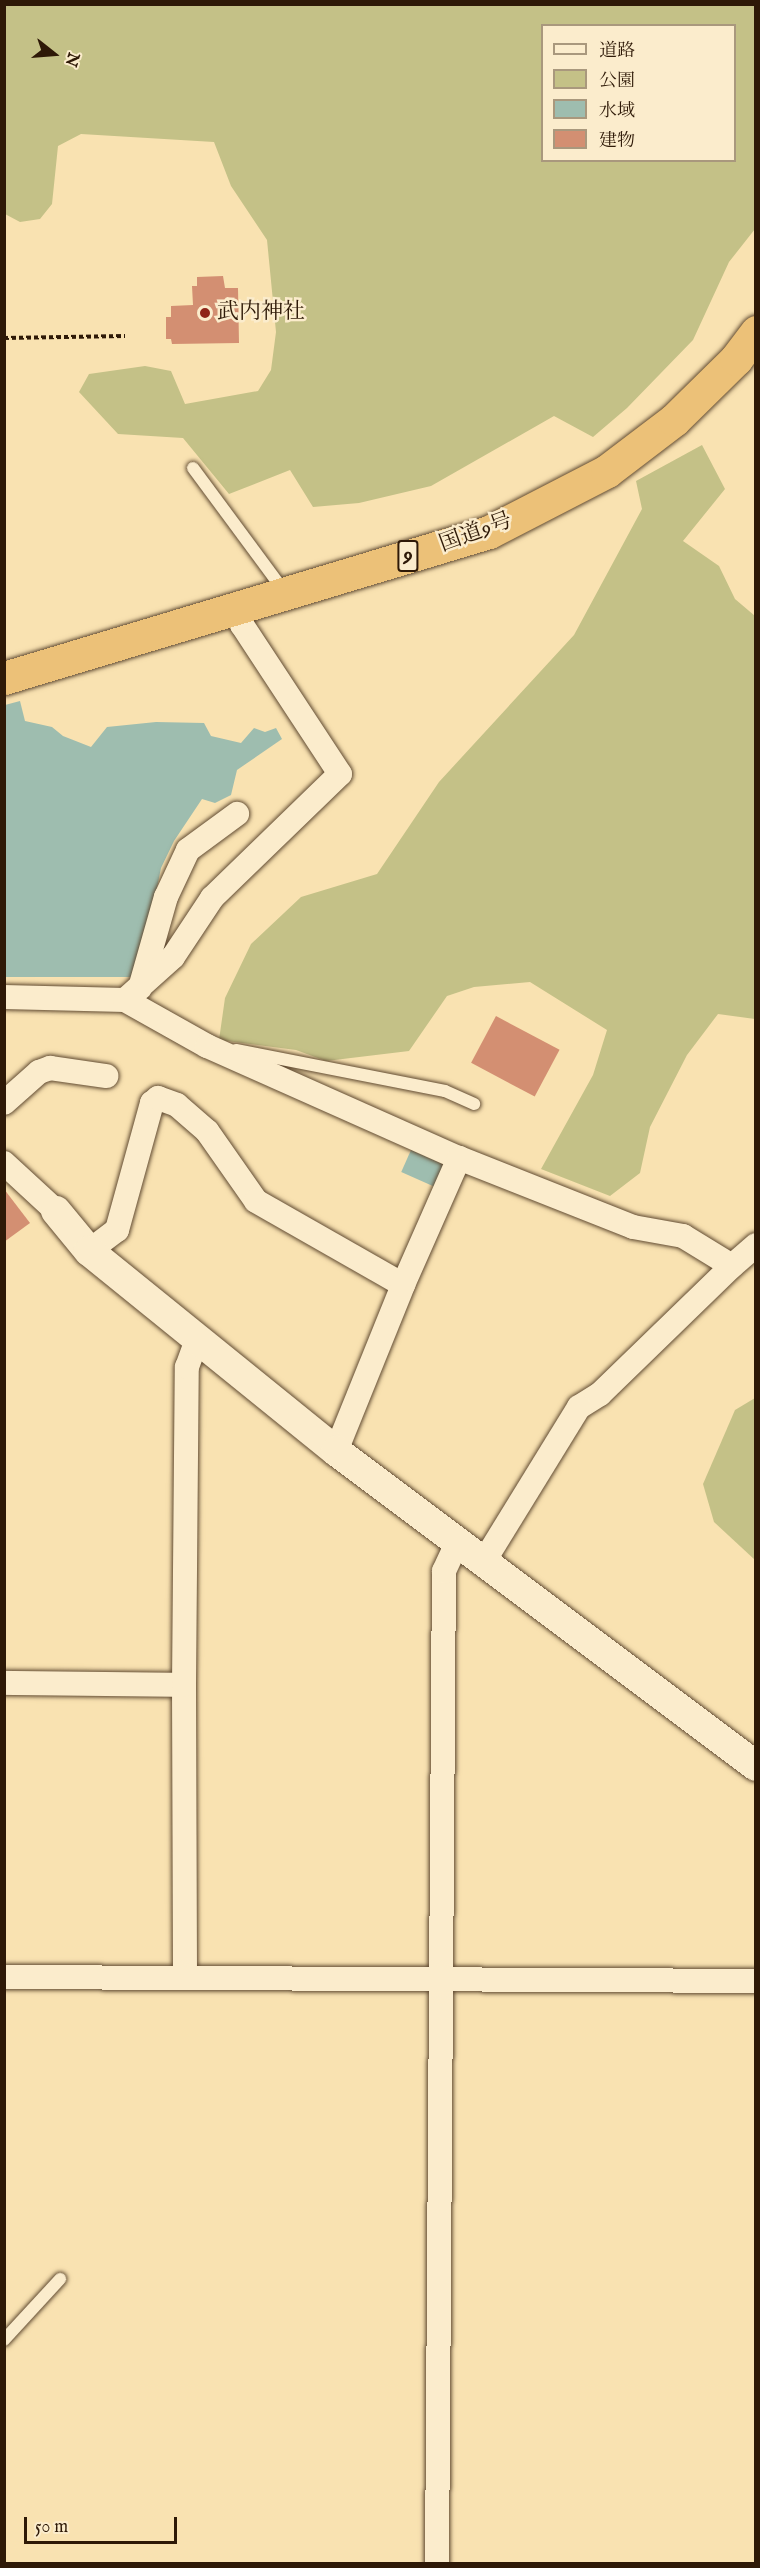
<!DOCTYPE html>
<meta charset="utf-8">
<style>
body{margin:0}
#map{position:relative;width:760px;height:2568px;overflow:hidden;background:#f9e2b1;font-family:"IM FELL English","Noto Serif JP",serif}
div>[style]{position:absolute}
.green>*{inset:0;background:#c4c187}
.water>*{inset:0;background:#9ebdaf;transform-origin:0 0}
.building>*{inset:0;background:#d38f72;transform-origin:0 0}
.path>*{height:4px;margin-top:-2px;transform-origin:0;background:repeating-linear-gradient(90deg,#2e1907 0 4.5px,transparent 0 7.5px)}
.roads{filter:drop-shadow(0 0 2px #614b32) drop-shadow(0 0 2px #614b32)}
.service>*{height:12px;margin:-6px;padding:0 6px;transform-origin:6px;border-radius:6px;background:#fbeccc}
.minor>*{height:24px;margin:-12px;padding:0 12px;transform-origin:12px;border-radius:12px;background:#fbeccc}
.tertiary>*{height:30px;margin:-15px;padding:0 15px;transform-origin:15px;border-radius:15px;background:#fbeccc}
.trunk>*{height:33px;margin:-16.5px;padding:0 16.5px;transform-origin:16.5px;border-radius:16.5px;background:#ecc178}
.dots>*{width:16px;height:16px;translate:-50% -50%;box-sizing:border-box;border:3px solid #fbeccc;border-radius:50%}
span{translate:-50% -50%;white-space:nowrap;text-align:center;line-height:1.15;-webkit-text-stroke:5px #fbeccc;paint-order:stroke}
.shield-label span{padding:2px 4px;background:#fbeccc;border:2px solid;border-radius:4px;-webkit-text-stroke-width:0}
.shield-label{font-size:21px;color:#2e1907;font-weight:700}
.poi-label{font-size:22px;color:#2e1907}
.left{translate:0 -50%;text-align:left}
.street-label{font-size:22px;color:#2e1907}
.frame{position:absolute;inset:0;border:6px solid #2e1907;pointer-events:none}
.legend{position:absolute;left:541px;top:24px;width:195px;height:138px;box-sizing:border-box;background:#fbeccc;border:2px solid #a9987d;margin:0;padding:8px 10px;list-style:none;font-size:18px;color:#2e1907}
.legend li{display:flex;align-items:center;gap:12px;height:30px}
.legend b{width:30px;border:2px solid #a9987d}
.north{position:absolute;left:24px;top:24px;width:60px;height:60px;-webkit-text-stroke:4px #fbeccc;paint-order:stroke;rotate:107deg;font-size:16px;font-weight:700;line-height:24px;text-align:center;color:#2e1907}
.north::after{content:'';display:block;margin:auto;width:21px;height:27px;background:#2e1907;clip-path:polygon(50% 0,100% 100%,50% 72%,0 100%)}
.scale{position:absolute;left:24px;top:2517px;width:153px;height:27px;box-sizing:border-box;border:3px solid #2e1907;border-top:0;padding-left:8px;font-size:18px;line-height:21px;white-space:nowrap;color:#2e1907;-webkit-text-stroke:4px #fbeccc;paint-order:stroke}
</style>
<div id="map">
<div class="green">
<div style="clip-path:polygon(evenodd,4px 5px,755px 5px,755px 229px,729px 262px,693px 340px,627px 408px,593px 437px,554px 416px,431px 486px,359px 503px,313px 507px,290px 470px,229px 494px,183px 438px,118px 434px,79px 392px,89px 374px,145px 366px,171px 371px,185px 404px,258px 391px,271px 370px,276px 332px,267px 240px,231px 186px,214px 142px,81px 134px,58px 146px,52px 204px,40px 219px,20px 222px,5px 214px,4px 5px,542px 26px,734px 26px,734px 160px,542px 160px,542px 26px)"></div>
<div style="clip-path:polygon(702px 445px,725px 489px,683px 541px,719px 566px,735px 599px,755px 616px,755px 1019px,718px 1014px,687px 1055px,650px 1127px,640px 1173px,610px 1196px,541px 1169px,593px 1075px,607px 1030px,530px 982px,474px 987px,447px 996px,409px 1051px,326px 1061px,296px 1050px,219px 1040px,225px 998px,251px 944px,301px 897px,377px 874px,439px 782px,574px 635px,642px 509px,636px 481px)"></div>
<div style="clip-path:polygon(755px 1398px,755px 1560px,714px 1522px,703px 1484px,735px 1410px)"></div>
</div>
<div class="water">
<div style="clip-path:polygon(20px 701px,25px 721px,52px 727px,63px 736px,91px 747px,107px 727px,156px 722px,204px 723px,211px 736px,241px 743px,254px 728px,265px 732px,276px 728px,282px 739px,237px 770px,231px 795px,215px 803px,202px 799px,174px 841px,161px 868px,139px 977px,5px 977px,5px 705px)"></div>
<div style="left:411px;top:1150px;width:37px;height:24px;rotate:24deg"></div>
</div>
<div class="building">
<div style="clip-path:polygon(223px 276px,225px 288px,238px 288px,239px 343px,172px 344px,171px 339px,166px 339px,166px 317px,171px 317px,171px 306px,193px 305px,192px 286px,197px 286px,197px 277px)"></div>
<div style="left:496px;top:1016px;width:72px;height:53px;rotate:28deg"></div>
<div style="clip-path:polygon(4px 1189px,30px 1223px,4px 1242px)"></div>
</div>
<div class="path">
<div style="left:4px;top:338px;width:121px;rotate:-0.9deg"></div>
</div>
<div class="roads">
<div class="service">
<div style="left:193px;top:468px;width:153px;rotate:53.5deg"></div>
<div style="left:236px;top:1050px;width:213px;rotate:11.1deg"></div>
<div style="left:445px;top:1091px;width:32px;rotate:24deg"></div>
<div style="left:4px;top:2340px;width:83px;rotate:-47.4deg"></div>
</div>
<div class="minor">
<div style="left:140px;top:988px;width:95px;rotate:-74.1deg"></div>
<div style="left:166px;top:897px;width:52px;rotate:-64.9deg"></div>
<div style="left:188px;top:850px;width:61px;rotate:-36.3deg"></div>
<div style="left:4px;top:997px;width:121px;rotate:1.4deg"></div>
<div style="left:125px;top:1000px;width:94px;rotate:29.3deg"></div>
<div style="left:207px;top:1046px;width:276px;rotate:24deg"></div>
<div style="left:125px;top:1000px;width:64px;rotate:-41.9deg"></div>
<div style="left:173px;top:957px;width:71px;rotate:-56.5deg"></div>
<div style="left:212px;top:898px;width:178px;rotate:-44.1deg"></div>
<div style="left:340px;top:774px;width:178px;rotate:-123.3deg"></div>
<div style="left:242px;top:625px;width:19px;rotate:-108deg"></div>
<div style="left:4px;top:1103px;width:47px;rotate:-41.5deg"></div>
<div style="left:39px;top:1072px;width:12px;rotate:-20deg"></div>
<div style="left:50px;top:1068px;width:57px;rotate:8.1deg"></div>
<div style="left:4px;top:1163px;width:71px;rotate:42.7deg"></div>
<div style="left:89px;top:1251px;width:35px;rotate:-37deg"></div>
<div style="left:117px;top:1230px;width:132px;rotate:-74.6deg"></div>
<div style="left:152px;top:1103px;width:8px;rotate:-40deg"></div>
<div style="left:158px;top:1098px;width:20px;rotate:20deg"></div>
<div style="left:177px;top:1105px;width:40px;rotate:41deg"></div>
<div style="left:207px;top:1131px;width:85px;rotate:55deg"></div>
<div style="left:256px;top:1201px;width:169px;rotate:29.7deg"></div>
<div style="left:732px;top:1266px;width:32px;rotate:-41deg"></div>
<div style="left:336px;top:1451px;width:179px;rotate:-68deg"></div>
<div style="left:403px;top:1285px;width:139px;rotate:-66.2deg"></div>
<div style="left:459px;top:1158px;width:187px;rotate:21.6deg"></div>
<div style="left:633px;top:1227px;width:51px;rotate:10.2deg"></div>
<div style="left:683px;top:1236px;width:57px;rotate:31.5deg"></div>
<div style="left:732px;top:1266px;width:184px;rotate:135.9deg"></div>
<div style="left:600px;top:1394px;width:25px;rotate:148deg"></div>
<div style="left:579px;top:1407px;width:183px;rotate:121.6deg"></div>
<div style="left:4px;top:1683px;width:180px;rotate:0.6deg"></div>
<div style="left:184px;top:1685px;width:291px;rotate:89.8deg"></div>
<div style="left:184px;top:1685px;width:318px;rotate:-89.5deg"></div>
<div style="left:187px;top:1367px;width:29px;rotate:-70deg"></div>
<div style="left:4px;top:1977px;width:752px;rotate:0.3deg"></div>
<div style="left:437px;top:2564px;width:993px;rotate:-89.6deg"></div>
<div style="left:444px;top:1571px;width:31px;rotate:-65deg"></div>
</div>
<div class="tertiary">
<div style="left:56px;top:1211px;width:52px;rotate:50.5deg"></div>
<div style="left:89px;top:1251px;width:318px;rotate:39deg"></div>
<div style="left:336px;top:1451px;width:525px;rotate:36.87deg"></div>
</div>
<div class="trunk">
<div style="left:4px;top:678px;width:506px;rotate:-16.75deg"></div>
<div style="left:489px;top:532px;width:133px;rotate:-27.3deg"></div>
<div style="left:607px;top:471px;width:84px;rotate:-37.3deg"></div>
<div style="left:674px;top:420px;width:87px;rotate:-44.5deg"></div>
<div style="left:736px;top:359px;width:34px;rotate:-53deg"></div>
</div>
</div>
<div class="dots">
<div style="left:205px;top:313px;background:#8f2418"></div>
</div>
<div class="shield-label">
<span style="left:408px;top:556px">9</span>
</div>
<div class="poi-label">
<span class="left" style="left:217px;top:313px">武内神社</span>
</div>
<div class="street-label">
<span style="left:476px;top:533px;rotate:-20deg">国道9号</span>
</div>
<div class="frame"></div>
<ul class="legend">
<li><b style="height:8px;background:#fbeccc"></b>道路</li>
<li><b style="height:16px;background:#c4c187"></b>公園</li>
<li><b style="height:16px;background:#9ebdaf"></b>水域</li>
<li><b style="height:16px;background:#d38f72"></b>建物</li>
</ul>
<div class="north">N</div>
<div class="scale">50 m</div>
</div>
